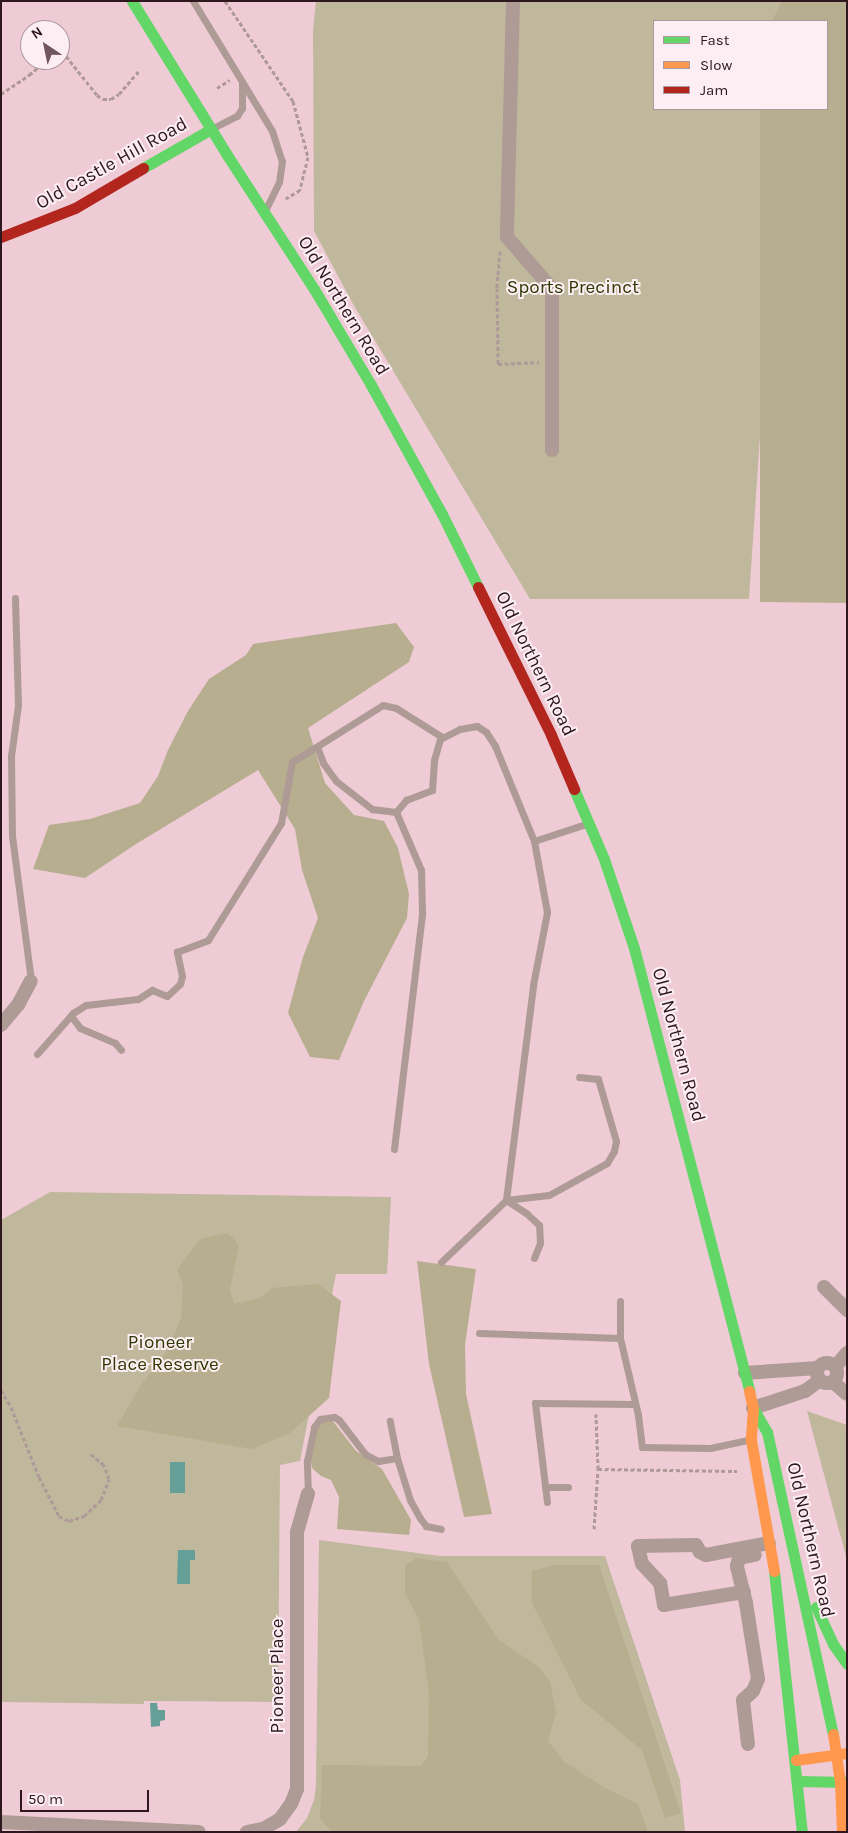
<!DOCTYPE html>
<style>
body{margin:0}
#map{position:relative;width:848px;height:1833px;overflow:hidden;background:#efcbd6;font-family:Karla,sans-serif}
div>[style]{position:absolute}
.green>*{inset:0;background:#c0b89c}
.forest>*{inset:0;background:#b6ae8e}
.water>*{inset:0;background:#65a098;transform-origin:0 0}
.path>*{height:3px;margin-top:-1.5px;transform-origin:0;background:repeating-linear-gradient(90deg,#ae9999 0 4px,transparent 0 6.5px)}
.lane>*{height:7px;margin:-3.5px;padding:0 3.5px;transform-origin:3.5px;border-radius:3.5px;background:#ae9b95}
.street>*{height:14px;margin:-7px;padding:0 7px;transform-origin:7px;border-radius:7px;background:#ae9b95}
.street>.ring{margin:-7px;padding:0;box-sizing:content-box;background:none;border:14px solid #ae9b95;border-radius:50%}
.fast>*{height:11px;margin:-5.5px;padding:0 5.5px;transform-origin:5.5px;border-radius:5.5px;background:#63d668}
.slow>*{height:11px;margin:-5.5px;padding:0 5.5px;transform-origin:5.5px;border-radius:5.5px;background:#ff974d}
.jam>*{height:11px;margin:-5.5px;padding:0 5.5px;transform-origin:5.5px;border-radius:5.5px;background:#b3261e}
span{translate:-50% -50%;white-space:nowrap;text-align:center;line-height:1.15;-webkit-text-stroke:4px #fceef2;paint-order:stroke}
.street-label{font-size:19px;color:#2f171f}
.park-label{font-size:19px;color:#2f3903}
.frame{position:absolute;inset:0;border:2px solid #2f171f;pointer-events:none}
.legend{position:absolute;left:653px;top:20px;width:175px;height:90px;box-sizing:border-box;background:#fceef2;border:1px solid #aa989e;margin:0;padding:6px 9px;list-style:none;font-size:15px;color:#2f171f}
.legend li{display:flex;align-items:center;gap:10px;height:25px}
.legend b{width:25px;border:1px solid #aa989e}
.north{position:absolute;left:20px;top:20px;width:50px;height:50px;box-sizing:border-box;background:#fceef2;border:1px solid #aa989e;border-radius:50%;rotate:326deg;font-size:14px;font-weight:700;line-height:20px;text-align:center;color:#2f171f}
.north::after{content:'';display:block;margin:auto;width:18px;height:22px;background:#72565f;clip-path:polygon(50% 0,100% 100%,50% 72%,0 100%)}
.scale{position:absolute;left:20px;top:1790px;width:129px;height:22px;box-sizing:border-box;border:2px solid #2f171f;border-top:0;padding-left:6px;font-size:15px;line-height:18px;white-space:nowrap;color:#2f171f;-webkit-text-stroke:4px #fceef2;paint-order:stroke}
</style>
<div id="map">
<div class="green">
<div style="clip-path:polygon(316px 1px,825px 1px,813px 21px,654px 21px,654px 109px,787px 109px,778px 169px,749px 599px,530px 599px,353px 304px,314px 231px,313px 30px)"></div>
<div style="clip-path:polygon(50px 1192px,391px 1197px,387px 1274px,336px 1274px,300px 1461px,280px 1465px,278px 1702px,144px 1701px,144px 1704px,1px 1702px,1px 1220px)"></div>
<div style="clip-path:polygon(807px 1411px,847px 1425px,847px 1560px)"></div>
<div style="clip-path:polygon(319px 1540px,440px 1556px,605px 1556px,680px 1780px,685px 1832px,296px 1832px,307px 1818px,314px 1800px,316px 1785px)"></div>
</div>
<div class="forest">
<div style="clip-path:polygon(782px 1px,847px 1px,847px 603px,760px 602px,760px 109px,827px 109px,827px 21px,772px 21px)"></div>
<div style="clip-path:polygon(396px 623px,414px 647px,409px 662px,308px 728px,325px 783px,354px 815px,384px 821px,398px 848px,409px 894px,407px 918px,364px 1001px,339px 1060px,310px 1057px,288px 1013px,303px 957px,318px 918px,302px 870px,295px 829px,258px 770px,136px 844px,85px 878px,33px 869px,49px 825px,90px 819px,140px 803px,158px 776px,168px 750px,188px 711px,209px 679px,246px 655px,253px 644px)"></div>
<div style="clip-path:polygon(228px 1233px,239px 1245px,230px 1289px,234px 1304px,260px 1298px,272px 1288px,318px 1284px,341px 1301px,329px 1398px,290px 1433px,252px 1449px,117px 1426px,141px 1385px,167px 1351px,181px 1318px,183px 1284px,177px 1270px,200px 1239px)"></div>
<div style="clip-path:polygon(417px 1261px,476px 1269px,465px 1345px,466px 1394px,492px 1514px,464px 1517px,429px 1364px)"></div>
<div style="clip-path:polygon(332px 1420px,356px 1451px,382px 1469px,411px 1520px,409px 1535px,337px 1529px,339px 1497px,331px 1480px,321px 1476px,312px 1468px,310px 1458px,311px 1430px,324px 1421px)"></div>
<div style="clip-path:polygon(416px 1558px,447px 1562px,498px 1639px,540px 1668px,550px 1682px,556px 1713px,548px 1741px,563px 1761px,605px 1788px,638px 1804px,648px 1832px,332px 1832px,320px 1819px,322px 1765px,421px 1766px,428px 1756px,429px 1693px,419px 1619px,405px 1594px,405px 1566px)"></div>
<div style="clip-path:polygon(555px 1565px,599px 1565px,681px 1813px,665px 1818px,642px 1750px,581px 1700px,531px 1601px,532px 1571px)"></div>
</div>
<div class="water">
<div style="left:170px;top:1462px;width:15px;height:31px"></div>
<div style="clip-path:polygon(178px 1550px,195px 1550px,195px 1560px,190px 1560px,190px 1584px,177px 1584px)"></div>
<div style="clip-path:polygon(150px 1703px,157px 1703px,158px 1710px,165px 1710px,165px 1720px,160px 1721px,160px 1726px,151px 1727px)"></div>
</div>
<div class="path">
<div style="left:225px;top:1px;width:121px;rotate:55.8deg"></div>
<div style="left:293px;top:101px;width:58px;rotate:75deg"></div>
<div style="left:308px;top:157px;width:34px;rotate:104deg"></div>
<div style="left:300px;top:190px;width:17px;rotate:149deg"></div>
<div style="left:60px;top:54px;width:6px;rotate:18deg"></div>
<div style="left:66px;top:56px;width:50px;rotate:51.5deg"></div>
<div style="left:97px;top:95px;width:7px;rotate:34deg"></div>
<div style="left:103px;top:99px;width:8px"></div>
<div style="left:111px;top:99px;width:9px;rotate:-32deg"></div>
<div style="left:119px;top:94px;width:30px;rotate:-49deg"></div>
<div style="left:217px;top:88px;width:15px;rotate:-32deg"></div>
<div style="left:1px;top:94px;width:34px;rotate:-34deg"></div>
<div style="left:29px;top:75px;width:23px;rotate:-40deg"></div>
<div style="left:500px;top:251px;width:37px;rotate:95deg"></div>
<div style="left:497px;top:288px;width:76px;rotate:89.2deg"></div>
<div style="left:498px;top:364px;width:41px;rotate:-2.8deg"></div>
<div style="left:1px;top:1390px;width:20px;rotate:60deg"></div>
<div style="left:11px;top:1407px;width:75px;rotate:68.2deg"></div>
<div style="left:39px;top:1477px;width:44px;rotate:62.9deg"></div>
<div style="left:59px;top:1516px;width:11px;rotate:27deg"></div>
<div style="left:69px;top:1521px;width:16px;rotate:-18deg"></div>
<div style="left:84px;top:1516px;width:23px;rotate:-43deg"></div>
<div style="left:101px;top:1500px;width:22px;rotate:-69deg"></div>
<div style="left:109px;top:1479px;width:15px;rotate:-110deg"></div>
<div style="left:104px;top:1465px;width:17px;rotate:-140deg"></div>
<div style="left:598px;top:1469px;width:139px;rotate:0.8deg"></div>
<div style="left:594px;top:1529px;width:60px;rotate:-86.2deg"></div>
<div style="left:598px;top:1469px;width:55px;rotate:-92.1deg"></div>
</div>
<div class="lane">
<div style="left:193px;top:1px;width:152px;rotate:58.7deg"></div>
<div style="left:272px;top:131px;width:32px;rotate:72deg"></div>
<div style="left:282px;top:161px;width:21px;rotate:98deg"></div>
<div style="left:279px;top:182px;width:30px;rotate:116deg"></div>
<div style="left:213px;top:128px;width:27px;rotate:-27deg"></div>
<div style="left:237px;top:116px;width:9px;rotate:-58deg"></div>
<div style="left:242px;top:108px;width:26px;rotate:-90deg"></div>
<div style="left:15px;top:598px;width:107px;rotate:88.4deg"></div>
<div style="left:18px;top:705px;width:51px;rotate:97.8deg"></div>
<div style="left:11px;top:756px;width:80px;rotate:89.3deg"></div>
<div style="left:12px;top:836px;width:146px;rotate:82.5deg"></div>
<div style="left:317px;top:747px;width:17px;rotate:69deg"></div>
<div style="left:323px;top:763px;width:22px;rotate:54deg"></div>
<div style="left:336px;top:781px;width:46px;rotate:37.9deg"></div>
<div style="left:372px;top:809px;width:24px;rotate:7deg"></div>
<div style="left:396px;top:812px;width:16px;rotate:-50deg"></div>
<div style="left:406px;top:800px;width:28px;rotate:-21deg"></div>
<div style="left:432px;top:790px;width:30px;rotate:-86deg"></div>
<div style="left:434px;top:760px;width:22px;rotate:-74deg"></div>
<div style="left:440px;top:739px;width:22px;rotate:-27deg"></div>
<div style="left:460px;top:729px;width:17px;rotate:-10deg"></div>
<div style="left:477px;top:726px;width:11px;rotate:34deg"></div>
<div style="left:486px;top:732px;width:17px;rotate:57deg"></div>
<div style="left:495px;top:746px;width:103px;rotate:67.7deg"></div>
<div style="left:71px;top:1016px;width:15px;rotate:53deg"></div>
<div style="left:80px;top:1028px;width:38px;rotate:23deg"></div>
<div style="left:115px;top:1043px;width:9px;rotate:49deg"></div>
<div style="left:37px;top:1054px;width:55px;rotate:-48.7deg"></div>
<div style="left:73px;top:1013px;width:15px;rotate:-32deg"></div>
<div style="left:86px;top:1005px;width:52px;rotate:-6.6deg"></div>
<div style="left:138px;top:999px;width:17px;rotate:-33deg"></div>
<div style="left:152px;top:990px;width:16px;rotate:22deg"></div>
<div style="left:167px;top:996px;width:18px;rotate:-43deg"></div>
<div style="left:180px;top:984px;width:8px;rotate:-76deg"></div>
<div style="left:182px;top:976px;width:25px;rotate:-102deg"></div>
<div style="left:177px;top:952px;width:33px;rotate:-21deg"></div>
<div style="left:208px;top:940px;width:138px;rotate:-58deg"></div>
<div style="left:281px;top:823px;width:62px;rotate:-79.8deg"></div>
<div style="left:292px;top:762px;width:107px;rotate:-32.1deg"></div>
<div style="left:383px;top:705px;width:13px;rotate:13deg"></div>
<div style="left:396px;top:708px;width:54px;rotate:32.2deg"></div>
<div style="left:394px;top:1149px;width:238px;rotate:-83.2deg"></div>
<div style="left:422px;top:913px;width:43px;rotate:-91.3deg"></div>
<div style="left:421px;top:870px;width:63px;rotate:-113.3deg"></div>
<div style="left:534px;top:1258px;width:16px;rotate:-68deg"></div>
<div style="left:540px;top:1243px;width:18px;rotate:-93deg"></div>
<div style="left:539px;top:1225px;width:18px;rotate:-137deg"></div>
<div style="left:526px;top:1213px;width:24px;rotate:-147deg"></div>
<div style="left:506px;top:1200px;width:43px;rotate:-6.6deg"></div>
<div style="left:549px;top:1195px;width:66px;rotate:-28.9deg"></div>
<div style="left:607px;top:1163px;width:14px;rotate:-60deg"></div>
<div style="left:614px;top:1151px;width:10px;rotate:-79deg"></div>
<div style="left:616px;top:1141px;width:65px;rotate:-106.2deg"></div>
<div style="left:598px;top:1079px;width:19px;rotate:-174deg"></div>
<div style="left:441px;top:1262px;width:90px;rotate:-43.6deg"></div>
<div style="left:506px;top:1200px;width:217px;rotate:-82.8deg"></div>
<div style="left:533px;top:985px;width:74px;rotate:-79.1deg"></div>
<div style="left:547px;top:912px;width:72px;rotate:-100.4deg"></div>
<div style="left:534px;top:841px;width:55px;rotate:-18.1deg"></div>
<div style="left:620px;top:1301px;width:37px;rotate:90deg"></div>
<div style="left:620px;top:1338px;width:79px;rotate:76.8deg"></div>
<div style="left:638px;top:1415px;width:32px;rotate:83deg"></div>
<div style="left:642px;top:1447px;width:68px;rotate:0.8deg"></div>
<div style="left:710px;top:1448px;width:39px;rotate:-12deg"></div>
<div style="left:479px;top:1333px;width:141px;rotate:2deg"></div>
<div style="left:397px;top:1458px;width:44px;rotate:72.8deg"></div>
<div style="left:410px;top:1500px;width:21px;rotate:61deg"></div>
<div style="left:420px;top:1518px;width:10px;rotate:53deg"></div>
<div style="left:426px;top:1526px;width:15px;rotate:11deg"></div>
<div style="left:545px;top:1487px;width:23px"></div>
<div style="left:308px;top:1494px;width:33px;rotate:-92deg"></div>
<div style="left:307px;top:1461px;width:35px;rotate:-78deg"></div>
<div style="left:314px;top:1427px;width:10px;rotate:-53deg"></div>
<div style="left:320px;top:1419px;width:14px;rotate:-8deg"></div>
<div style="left:334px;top:1417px;width:6px;rotate:31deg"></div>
<div style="left:339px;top:1420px;width:43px;rotate:52.6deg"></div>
<div style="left:365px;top:1454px;width:15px;rotate:28deg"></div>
<div style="left:378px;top:1461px;width:19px;rotate:-9deg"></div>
<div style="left:397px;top:1458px;width:38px;rotate:-101deg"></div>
<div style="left:547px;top:1502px;width:100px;rotate:-96.9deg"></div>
<div style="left:535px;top:1403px;width:100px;rotate:0.6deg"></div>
</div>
<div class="street">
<div style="left:513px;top:1px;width:236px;rotate:91.5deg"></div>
<div style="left:507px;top:237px;width:69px;rotate:49.1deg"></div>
<div style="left:552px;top:289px;width:161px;rotate:90deg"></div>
<div style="left:1px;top:1025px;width:26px;rotate:-50deg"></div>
<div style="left:18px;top:1005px;width:27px;rotate:-62deg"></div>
<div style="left:824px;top:1287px;width:33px;rotate:45deg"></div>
<div class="ring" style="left:817px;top:1363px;width:6px;height:6px"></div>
<div style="left:836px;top:1366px;width:17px;rotate:-50deg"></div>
<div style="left:745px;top:1373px;width:73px;rotate:-3.9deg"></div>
<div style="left:833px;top:1382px;width:18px;rotate:41deg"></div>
<div style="left:753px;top:1408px;width:55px;rotate:-18.1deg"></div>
<div style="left:805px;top:1391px;width:19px;rotate:-36deg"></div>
<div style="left:744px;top:1592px;width:81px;rotate:170.8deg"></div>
<div style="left:664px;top:1605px;width:22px;rotate:-100deg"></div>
<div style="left:660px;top:1583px;width:26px;rotate:-133deg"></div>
<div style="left:642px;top:1564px;width:18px;rotate:-103deg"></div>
<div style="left:638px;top:1546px;width:58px;rotate:-1deg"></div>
<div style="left:696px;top:1545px;width:8px;rotate:60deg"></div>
<div style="left:700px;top:1552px;width:7px;rotate:27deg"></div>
<div style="left:706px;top:1555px;width:64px;rotate:-10.8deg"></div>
<div style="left:748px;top:1744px;width:44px;rotate:-96.5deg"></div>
<div style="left:743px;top:1700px;width:13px;rotate:-42deg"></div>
<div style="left:753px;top:1691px;width:13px;rotate:-67deg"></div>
<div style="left:758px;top:1679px;width:77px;rotate:-99deg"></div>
<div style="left:746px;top:1603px;width:38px;rotate:-104deg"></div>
<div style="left:737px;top:1566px;width:8px;rotate:-76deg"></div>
<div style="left:739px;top:1558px;width:16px;rotate:-11deg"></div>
<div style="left:1px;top:1822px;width:198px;rotate:2.9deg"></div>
<div style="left:247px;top:1832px;width:16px;rotate:-11deg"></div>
<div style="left:263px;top:1829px;width:20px;rotate:-30deg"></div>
<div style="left:280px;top:1819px;width:19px;rotate:-54deg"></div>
<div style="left:291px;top:1804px;width:16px;rotate:-68deg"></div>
<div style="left:297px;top:1789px;width:257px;rotate:-90deg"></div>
<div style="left:297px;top:1532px;width:40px;rotate:-74deg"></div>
</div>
<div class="fast">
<div style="left:132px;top:1px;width:181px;rotate:58.3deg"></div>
<div style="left:227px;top:155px;width:160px;rotate:57deg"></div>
<div style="left:314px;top:289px;width:112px;rotate:59.3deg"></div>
<div style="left:371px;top:385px;width:147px;rotate:61.2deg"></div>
<div style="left:442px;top:514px;width:81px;rotate:63.7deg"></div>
<div style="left:143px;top:168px;width:78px;rotate:-29.8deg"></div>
<div style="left:574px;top:789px;width:76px;rotate:66.8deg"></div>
<div style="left:604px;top:859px;width:94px;rotate:71.4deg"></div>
<div style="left:634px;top:948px;width:458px;rotate:75.4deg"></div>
<div style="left:753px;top:1408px;width:28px;rotate:60deg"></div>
<div style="left:767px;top:1432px;width:309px;rotate:77.7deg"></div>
<div style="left:774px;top:1571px;width:262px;rotate:83.9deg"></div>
<div style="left:816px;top:1607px;width:41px;rotate:65.3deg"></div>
<div style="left:833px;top:1644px;width:24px;rotate:55deg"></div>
<div style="left:798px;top:1781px;width:49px;rotate:1.2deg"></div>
</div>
<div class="slow">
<div style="left:749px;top:1391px;width:17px;rotate:77deg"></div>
<div style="left:753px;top:1408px;width:32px;rotate:94deg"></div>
<div style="left:751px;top:1440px;width:133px;rotate:80deg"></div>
<div style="left:833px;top:1734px;width:49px;rotate:81.7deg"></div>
<div style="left:840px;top:1782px;width:50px;rotate:87.7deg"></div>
<div style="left:796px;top:1760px;width:51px;rotate:-7.8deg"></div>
</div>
<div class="jam">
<div style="left:1px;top:237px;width:79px;rotate:-21.4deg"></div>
<div style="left:75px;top:208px;width:79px;rotate:-30.5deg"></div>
<div style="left:478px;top:587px;width:165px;rotate:63.7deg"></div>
<div style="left:551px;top:735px;width:59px;rotate:66.9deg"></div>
</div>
<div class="street-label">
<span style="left:112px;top:164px;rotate:-29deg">Old Castle Hill Road</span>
<span style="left:343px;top:306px;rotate:59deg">Old Northern Road</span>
<span style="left:535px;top:664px;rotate:64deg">Old Northern Road</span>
<span style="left:678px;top:1045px;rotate:75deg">Old Northern Road</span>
<span style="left:810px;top:1540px;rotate:77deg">Old Northern Road</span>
<span style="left:278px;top:1676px;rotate:-90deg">Pioneer Place</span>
</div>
<div class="park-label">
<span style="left:573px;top:288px">Sports Precinct</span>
<span style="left:160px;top:1354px">Pioneer<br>Place Reserve</span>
</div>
<div class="frame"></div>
<ul class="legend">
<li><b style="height:6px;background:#63d668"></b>Fast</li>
<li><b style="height:6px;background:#ff974d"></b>Slow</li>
<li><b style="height:6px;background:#b3261e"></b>Jam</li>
</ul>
<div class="north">N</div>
<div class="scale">50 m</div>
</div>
